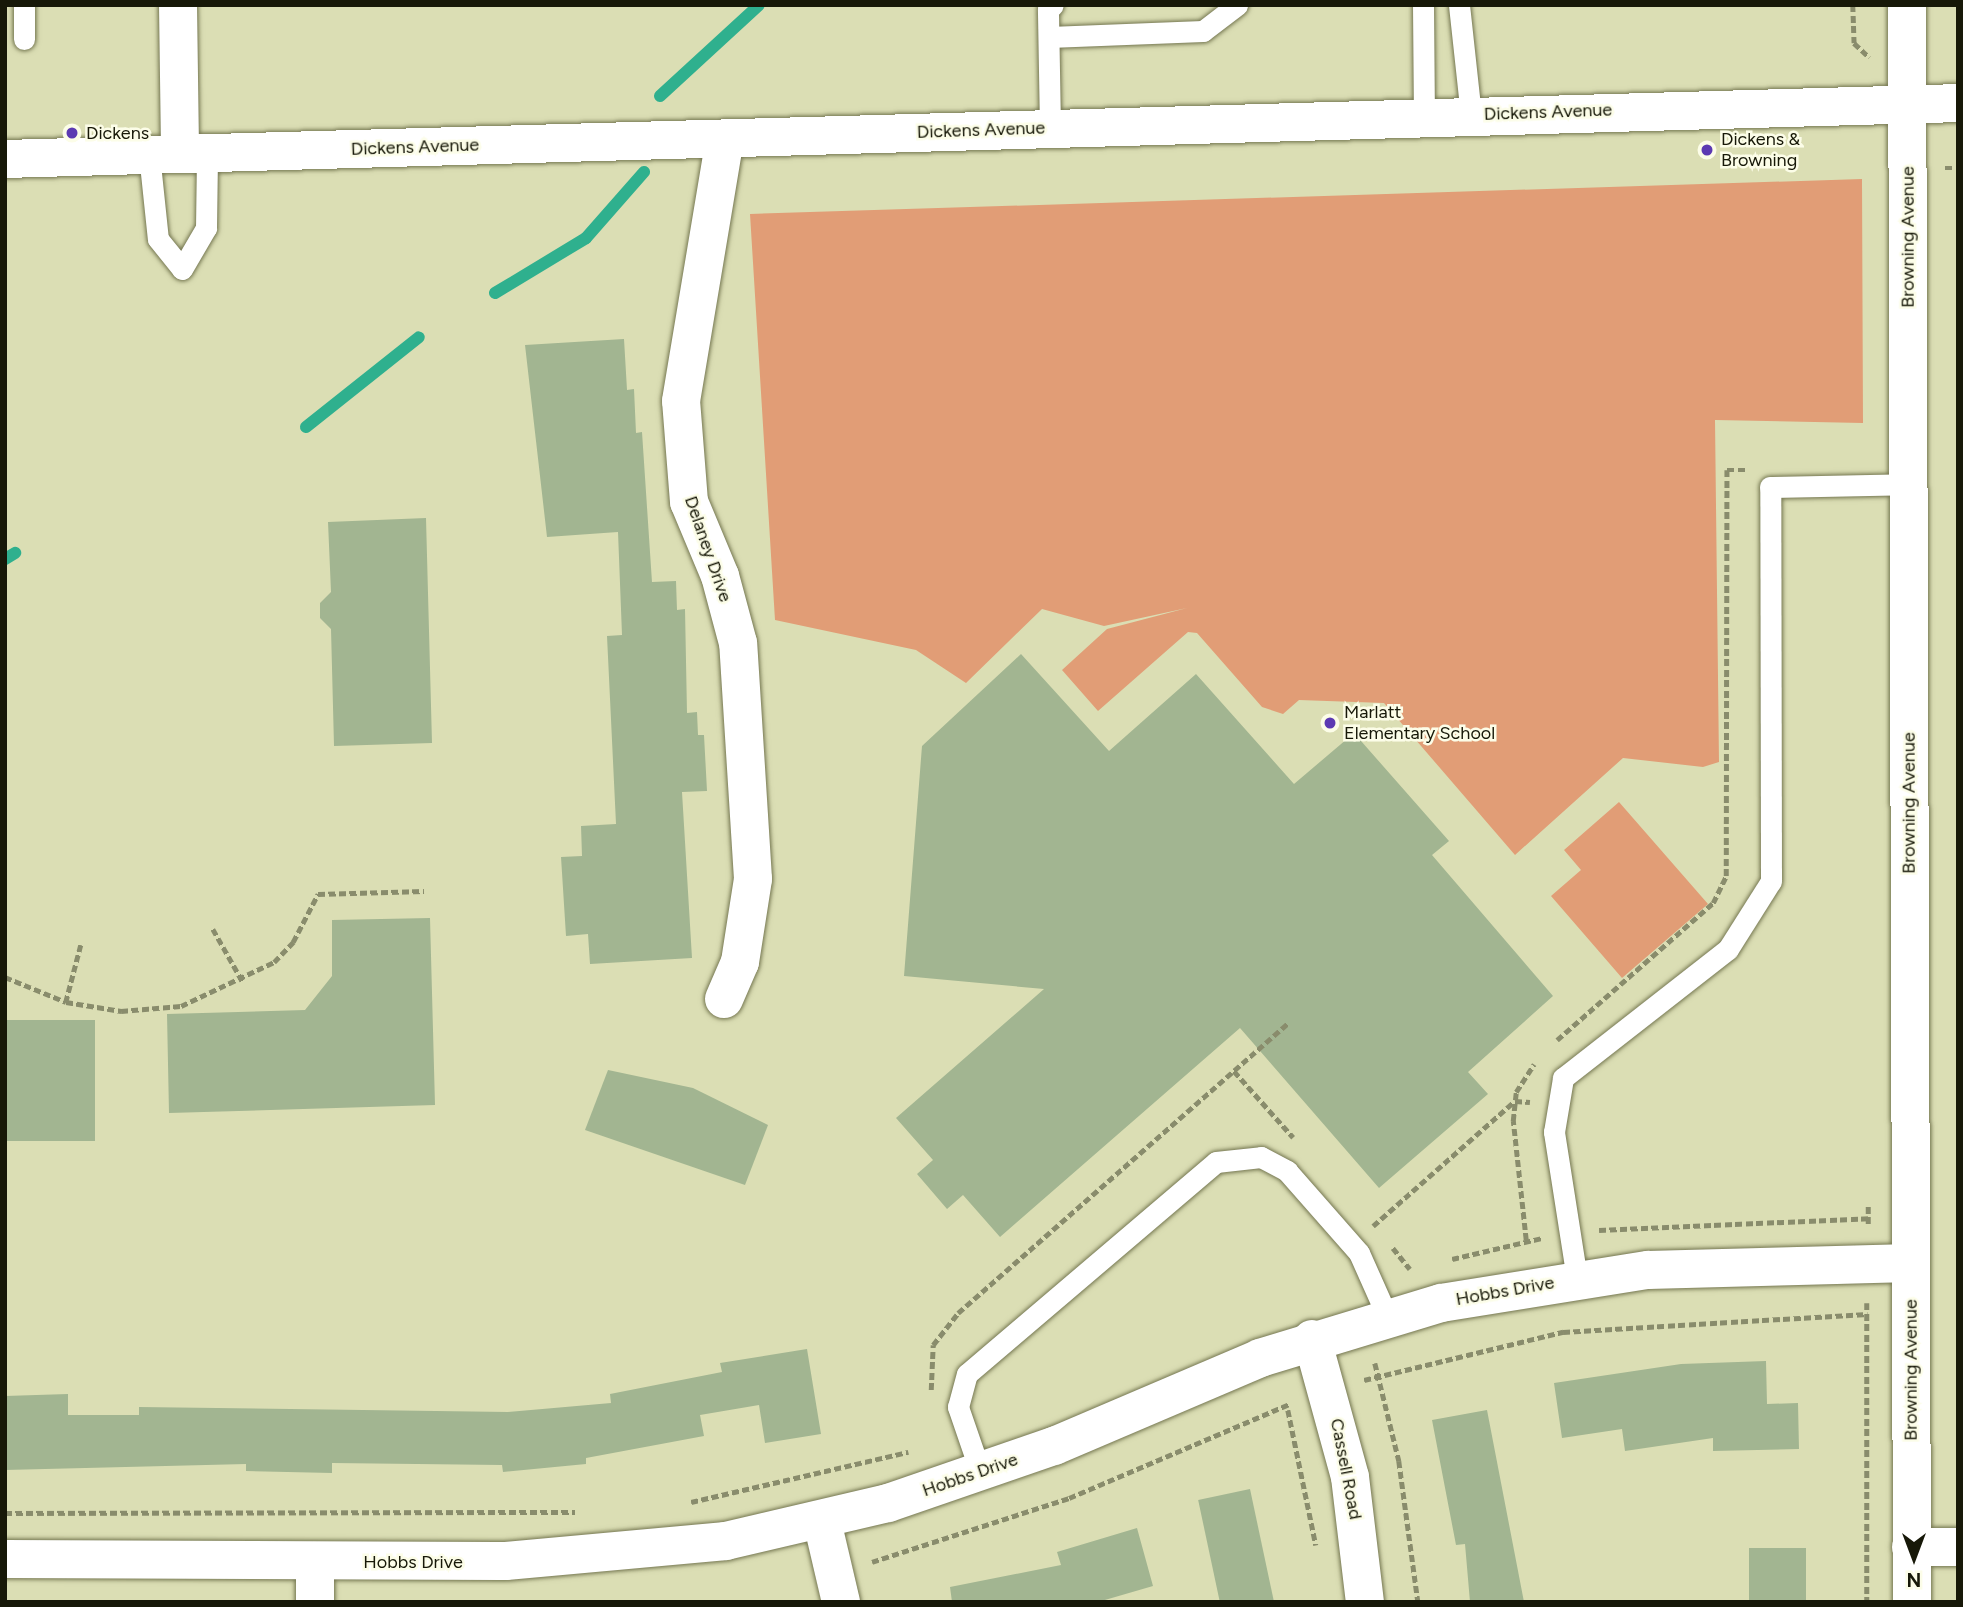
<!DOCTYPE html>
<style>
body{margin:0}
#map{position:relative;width:1963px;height:1607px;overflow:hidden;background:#dbdeb4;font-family:Figtree,sans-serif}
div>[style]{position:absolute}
.green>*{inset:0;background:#e19d76}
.stream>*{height:12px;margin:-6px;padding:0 6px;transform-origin:6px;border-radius:6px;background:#2fb08e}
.building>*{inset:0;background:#a2b591;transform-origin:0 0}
.path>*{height:4.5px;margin-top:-2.25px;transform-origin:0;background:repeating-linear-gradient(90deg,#898c6c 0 7px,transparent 0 10.5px)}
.roads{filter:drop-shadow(0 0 2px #757751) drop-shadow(0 0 2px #757751)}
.service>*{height:21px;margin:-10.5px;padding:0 10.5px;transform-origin:10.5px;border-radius:10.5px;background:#fff}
.minor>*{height:38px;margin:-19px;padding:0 19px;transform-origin:19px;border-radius:19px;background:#fff}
.tertiary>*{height:38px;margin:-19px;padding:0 19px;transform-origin:19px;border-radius:19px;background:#fff}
.dots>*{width:19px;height:19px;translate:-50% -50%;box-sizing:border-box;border:4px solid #fcfde8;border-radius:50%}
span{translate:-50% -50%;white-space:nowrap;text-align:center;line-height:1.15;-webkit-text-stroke:5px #fcfde8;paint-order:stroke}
.street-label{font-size:18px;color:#171808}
.poi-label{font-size:18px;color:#171808}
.left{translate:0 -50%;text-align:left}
.frame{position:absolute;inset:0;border:7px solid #171808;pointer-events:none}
.north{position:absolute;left:1879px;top:1523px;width:70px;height:70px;-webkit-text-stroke:5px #fcfde8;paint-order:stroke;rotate:180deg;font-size:19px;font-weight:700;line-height:28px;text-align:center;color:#171808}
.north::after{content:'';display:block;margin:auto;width:24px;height:32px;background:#171808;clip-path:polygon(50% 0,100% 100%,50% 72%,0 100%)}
</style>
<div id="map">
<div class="green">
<div style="clip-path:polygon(1862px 179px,1863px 423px,1715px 420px,1719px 762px,1703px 767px,1623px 758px,1515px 855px,1384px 703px,1299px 700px,1283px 714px,1262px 707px,1197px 633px,1188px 632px,1098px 711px,1062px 670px,1107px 629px,1187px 608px,1104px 626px,1042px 609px,966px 683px,916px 650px,775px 620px,750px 214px)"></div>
<div style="clip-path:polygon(1619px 802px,1708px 904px,1622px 978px,1551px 896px,1581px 870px,1564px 850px)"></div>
</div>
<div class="stream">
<div style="left:660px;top:96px;width:134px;rotate:-42.6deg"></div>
<div style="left:495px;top:293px;width:106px;rotate:-31.1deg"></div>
<div style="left:586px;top:238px;width:88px;rotate:-48.7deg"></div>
<div style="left:306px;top:427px;width:144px;rotate:-38.5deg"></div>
<div style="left:5px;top:559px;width:12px;rotate:-31deg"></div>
</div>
<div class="building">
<div style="clip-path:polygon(624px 339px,627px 390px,634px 389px,636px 433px,642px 432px,652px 582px,676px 581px,677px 610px,685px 609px,687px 713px,697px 712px,698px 735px,704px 735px,707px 791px,682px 792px,692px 958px,590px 964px,588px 934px,566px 936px,561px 857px,582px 856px,581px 826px,616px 824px,607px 636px,622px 635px,618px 532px,547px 537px,525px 345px)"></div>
<div style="clip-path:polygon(426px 518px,432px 743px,334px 746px,331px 629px,320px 618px,320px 603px,331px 592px,328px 522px)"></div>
<div style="clip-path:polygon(1021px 654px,1109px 751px,1196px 674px,1294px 784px,1354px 733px,1449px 841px,1432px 855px,1553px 996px,1468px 1072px,1488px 1094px,1379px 1188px,1240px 1028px,1000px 1237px,963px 1195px,947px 1209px,917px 1174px,933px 1160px,896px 1118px,1044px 989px,904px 976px,922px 746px)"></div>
<div style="clip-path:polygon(430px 918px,435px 1105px,169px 1113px,167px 1014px,305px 1010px,332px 976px,332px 920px)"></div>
<div style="left:95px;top:1020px;width:121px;height:90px;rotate:90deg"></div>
<div style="clip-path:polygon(608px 1070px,693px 1088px,768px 1125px,745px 1185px,585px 1130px)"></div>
<div style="clip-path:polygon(807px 1349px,821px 1434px,765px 1443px,759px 1405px,700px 1415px,704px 1436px,586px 1458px,586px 1464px,503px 1472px,502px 1465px,332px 1463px,332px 1473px,246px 1471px,246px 1464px,5px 1470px,5px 1396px,68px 1394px,68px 1415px,139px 1415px,139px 1407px,508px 1412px,611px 1403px,610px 1394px,722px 1372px,720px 1363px)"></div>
<div style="clip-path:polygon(1766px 1361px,1767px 1404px,1798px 1403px,1799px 1449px,1713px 1451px,1713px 1438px,1625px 1451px,1622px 1429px,1562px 1438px,1554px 1383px,1681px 1364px)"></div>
<div style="clip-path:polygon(1487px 1410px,1524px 1602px,1470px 1602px,1465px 1544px,1456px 1545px,1432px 1420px)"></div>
<div style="left:1250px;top:1489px;width:115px;height:53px;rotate:78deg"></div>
<div style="clip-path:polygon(1137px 1528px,1153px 1586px,1098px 1602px,952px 1602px,950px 1587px,1061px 1565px,1057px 1552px)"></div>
<div style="left:1749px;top:1548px;width:57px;height:54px"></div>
</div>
<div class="path">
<div style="left:1853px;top:5px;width:38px;rotate:88deg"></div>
<div style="left:1854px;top:43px;width:21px;rotate:43deg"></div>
<div style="left:1945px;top:168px;width:13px"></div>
<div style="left:213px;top:929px;width:61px;rotate:60.5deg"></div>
<div style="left:81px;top:945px;width:59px;rotate:104.7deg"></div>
<div style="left:66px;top:1002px;width:56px;rotate:9.3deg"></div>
<div style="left:121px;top:1011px;width:60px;rotate:-4.8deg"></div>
<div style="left:181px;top:1006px;width:103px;rotate:-25.3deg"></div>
<div style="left:274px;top:962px;width:28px;rotate:-46deg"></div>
<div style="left:293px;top:942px;width:54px;rotate:-62.5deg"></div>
<div style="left:318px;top:894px;width:106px;rotate:-1.6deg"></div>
<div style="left:5px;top:977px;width:66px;rotate:22.3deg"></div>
<div style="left:1557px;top:1040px;width:208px;rotate:-41.3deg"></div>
<div style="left:1713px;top:903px;width:30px;rotate:-64deg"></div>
<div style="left:1726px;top:876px;width:406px;rotate:-89.9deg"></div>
<div style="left:1727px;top:470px;width:19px"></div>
<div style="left:1234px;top:1071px;width:89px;rotate:48.2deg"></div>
<div style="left:1868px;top:1224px;width:19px;rotate:-90deg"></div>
<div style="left:1373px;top:1226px;width:189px;rotate:-41.4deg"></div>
<div style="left:1515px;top:1101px;width:15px;rotate:4deg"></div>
<div style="left:1599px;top:1230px;width:271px;rotate:-2.5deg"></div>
<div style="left:1526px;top:1240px;width:120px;rotate:-96.2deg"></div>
<div style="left:1513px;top:1121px;width:29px;rotate:-84deg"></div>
<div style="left:1516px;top:1092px;width:33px;rotate:-57deg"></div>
<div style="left:1393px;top:1248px;width:27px;rotate:51deg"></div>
<div style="left:1452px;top:1259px;width:92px;rotate:-13.1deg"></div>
<div style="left:1867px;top:1303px;width:299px;rotate:90deg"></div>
<div style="left:1375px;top:1363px;width:101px;rotate:76.2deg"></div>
<div style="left:1399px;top:1461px;width:142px;rotate:82.3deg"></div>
<div style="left:1364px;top:1380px;width:205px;rotate:-13.6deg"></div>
<div style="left:1563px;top:1332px;width:305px;rotate:-3.4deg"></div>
<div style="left:931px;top:1390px;width:45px;rotate:-87.5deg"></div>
<div style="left:933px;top:1345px;width:41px;rotate:-52deg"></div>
<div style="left:958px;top:1313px;width:438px;rotate:-41.3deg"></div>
<div style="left:1288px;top:1410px;width:138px;rotate:78.3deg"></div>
<div style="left:691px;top:1502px;width:223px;rotate:-13deg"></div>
<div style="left:5px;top:1513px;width:570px;rotate:-0.1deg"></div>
<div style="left:872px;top:1562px;width:207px;rotate:-18deg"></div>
<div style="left:1069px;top:1498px;width:239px;rotate:-23.1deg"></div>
</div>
<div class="roads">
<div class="service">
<div style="left:24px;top:5px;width:34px;rotate:90deg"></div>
<div style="left:1423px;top:5px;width:112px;rotate:89.5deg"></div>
<div style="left:1459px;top:5px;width:111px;rotate:83.8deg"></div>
<div style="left:1049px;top:37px;width:154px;rotate:-2.2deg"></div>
<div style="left:1203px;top:31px;width:43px;rotate:-37.4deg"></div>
<div style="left:1050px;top:128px;width:119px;rotate:-91deg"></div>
<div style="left:1048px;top:9px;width:6px;rotate:-39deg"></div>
<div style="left:149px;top:154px;width:85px;rotate:84deg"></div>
<div style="left:158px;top:239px;width:38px;rotate:51deg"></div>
<div style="left:182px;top:269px;width:48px;rotate:-59.7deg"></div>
<div style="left:206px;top:228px;width:75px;rotate:-89.2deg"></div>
<div style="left:1577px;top:1279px;width:149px;rotate:-98.9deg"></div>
<div style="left:1554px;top:1132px;width:55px;rotate:-80.5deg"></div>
<div style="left:1563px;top:1078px;width:209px;rotate:-38deg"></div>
<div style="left:1728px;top:949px;width:80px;rotate:-57.7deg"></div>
<div style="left:1771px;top:881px;width:394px;rotate:-90.1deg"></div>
<div style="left:1770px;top:487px;width:138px;rotate:-1.2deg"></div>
<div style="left:980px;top:1471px;width:68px;rotate:-109deg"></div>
<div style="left:958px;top:1407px;width:34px;rotate:-75deg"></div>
<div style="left:967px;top:1374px;width:327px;rotate:-40.4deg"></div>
<div style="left:1216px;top:1162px;width:45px;rotate:-6.3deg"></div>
<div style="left:1261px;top:1157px;width:30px;rotate:28deg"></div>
<div style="left:1287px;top:1171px;width:109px;rotate:48.7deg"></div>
<div style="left:1359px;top:1253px;width:69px;rotate:66deg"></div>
</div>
<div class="minor">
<div style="left:178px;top:5px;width:148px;rotate:89.2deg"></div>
<div style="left:724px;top:999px;width:40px;rotate:-66.6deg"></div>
<div style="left:740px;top:962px;width:84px;rotate:-81.1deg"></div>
<div style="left:753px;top:879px;width:236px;rotate:-93.6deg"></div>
<div style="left:738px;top:643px;width:69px;rotate:-105deg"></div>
<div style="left:720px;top:576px;width:80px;rotate:-112.7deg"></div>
<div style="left:689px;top:502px;width:101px;rotate:-94.5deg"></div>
<div style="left:681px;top:401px;width:266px;rotate:-80.5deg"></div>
<div style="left:1312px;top:1339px;width:143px;rotate:74.6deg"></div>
<div style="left:1350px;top:1477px;width:126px;rotate:83.2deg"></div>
<div style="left:822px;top:1521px;width:83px;rotate:76.8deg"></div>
<div style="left:1911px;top:1547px;width:47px"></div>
<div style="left:5px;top:1559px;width:501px;rotate:0.23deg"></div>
<div style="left:506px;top:1561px;width:221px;rotate:-5.2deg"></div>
<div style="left:726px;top:1541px;width:166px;rotate:-13.2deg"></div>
<div style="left:888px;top:1503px;width:176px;rotate:-19deg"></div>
<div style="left:1054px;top:1446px;width:224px;rotate:-23.1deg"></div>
<div style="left:1260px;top:1358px;width:189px;rotate:-16.9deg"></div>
<div style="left:1441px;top:1303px;width:210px;rotate:-9.1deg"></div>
<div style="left:1648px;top:1270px;width:263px;rotate:-1.5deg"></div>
<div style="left:315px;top:1602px;width:40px;rotate:-90deg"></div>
</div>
<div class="tertiary">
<div style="left:1907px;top:5px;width:1597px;rotate:89.82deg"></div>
<div style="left:5px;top:159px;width:1954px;rotate:-1.64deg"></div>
</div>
</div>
<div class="dots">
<div style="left:72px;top:133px;background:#5c3ab2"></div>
<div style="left:1707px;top:150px;background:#5c3ab2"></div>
<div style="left:1330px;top:723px;background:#5c3ab2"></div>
</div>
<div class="street-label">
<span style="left:1548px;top:112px;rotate:-2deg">Dickens Avenue</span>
<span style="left:981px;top:130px;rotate:-2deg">Dickens Avenue</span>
<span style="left:415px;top:147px;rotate:-2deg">Dickens Avenue</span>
<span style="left:1908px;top:237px;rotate:-90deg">Browning Avenue</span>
<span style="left:708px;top:549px;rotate:71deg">Delaney Drive</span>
<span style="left:1909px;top:803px;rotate:-90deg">Browning Avenue</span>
<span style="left:1505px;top:1291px;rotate:-10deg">Hobbs Drive</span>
<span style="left:1911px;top:1370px;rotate:-90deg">Browning Avenue</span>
<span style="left:1346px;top:1469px;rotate:79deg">Cassell Road</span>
<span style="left:970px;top:1475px;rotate:-19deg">Hobbs Drive</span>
<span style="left:413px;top:1562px">Hobbs Drive</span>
</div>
<div class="poi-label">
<span class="left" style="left:86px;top:133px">Dickens</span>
<span class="left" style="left:1721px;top:150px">Dickens &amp;<br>Browning</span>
<span class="left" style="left:1344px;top:723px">Marlatt<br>Elementary School</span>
</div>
<div class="frame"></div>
<div class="north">N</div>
</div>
